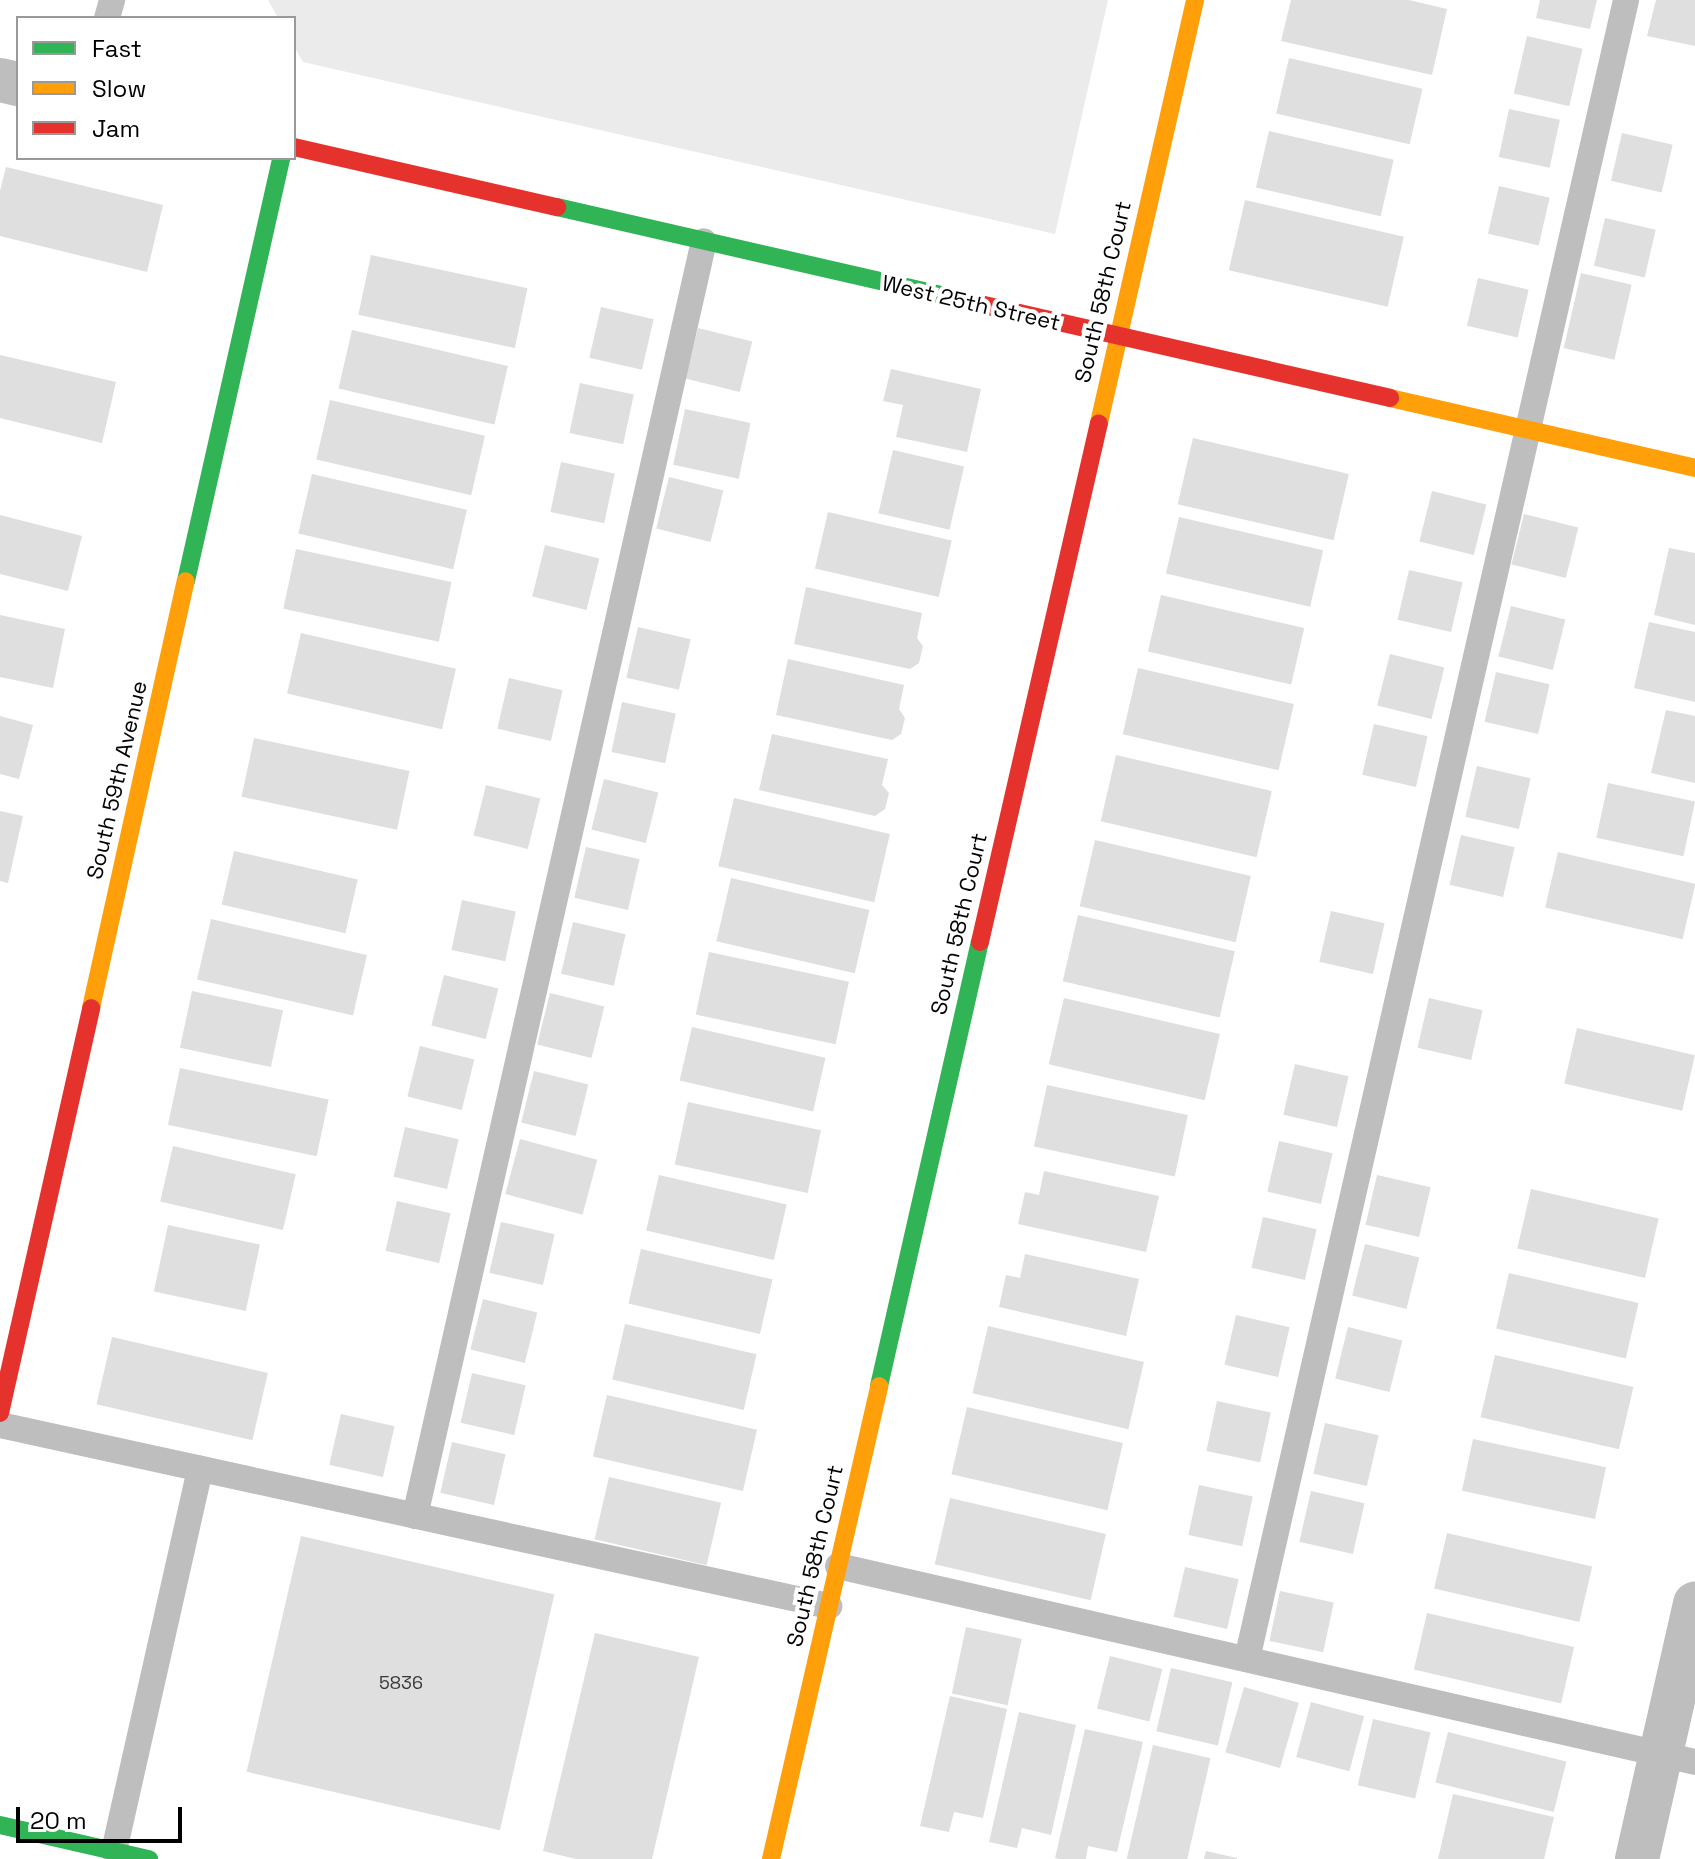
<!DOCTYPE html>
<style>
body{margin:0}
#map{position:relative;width:1695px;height:1859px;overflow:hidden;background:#fff;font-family:"Space Grotesk",sans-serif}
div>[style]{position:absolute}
.green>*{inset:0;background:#ebebeb}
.building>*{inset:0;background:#dfdfdf;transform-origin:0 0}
.lane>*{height:26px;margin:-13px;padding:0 13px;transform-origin:13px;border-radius:13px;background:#bebebe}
.street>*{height:44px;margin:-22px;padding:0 22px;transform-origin:22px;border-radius:22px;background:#bebebe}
.fast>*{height:18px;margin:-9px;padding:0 9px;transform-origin:9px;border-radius:9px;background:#30b455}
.slow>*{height:18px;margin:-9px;padding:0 9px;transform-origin:9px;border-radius:9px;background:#ff9f0a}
.jam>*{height:18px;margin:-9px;padding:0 9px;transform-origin:9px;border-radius:9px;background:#e5322d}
span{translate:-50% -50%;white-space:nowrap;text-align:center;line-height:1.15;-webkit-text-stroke:8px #fff;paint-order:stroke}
.number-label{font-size:18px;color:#383838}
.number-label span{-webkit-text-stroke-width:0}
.street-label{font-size:22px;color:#000}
.legend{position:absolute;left:16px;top:16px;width:280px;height:144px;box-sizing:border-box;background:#fff;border:2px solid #999;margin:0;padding:10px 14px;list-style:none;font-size:24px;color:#000}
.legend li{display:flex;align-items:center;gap:16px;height:40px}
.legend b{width:40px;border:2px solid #999}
.scale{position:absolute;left:16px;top:1807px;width:166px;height:36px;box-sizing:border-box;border:4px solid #000;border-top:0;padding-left:10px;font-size:24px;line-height:28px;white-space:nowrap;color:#000;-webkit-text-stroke:6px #fff;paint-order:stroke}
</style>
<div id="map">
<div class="green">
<div style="clip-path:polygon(268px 0,1108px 0,1055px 234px,303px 62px,294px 46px,294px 18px,278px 18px)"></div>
</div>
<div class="building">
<div style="clip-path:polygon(1291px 0,1409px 0,1447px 9px,1432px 75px,1281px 41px)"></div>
<div style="clip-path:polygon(1540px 0,1597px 0,1590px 29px,1536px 18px)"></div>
<div style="clip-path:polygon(1656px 0,1695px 0,1695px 46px,1647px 36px)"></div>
<div style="left:1527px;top:36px;width:57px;height:59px;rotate:13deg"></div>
<div style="left:1289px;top:58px;width:137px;height:57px;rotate:13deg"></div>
<div style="left:1509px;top:109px;width:52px;height:49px;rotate:12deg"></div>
<div style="left:1269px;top:131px;width:128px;height:58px;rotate:13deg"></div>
<div style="left:1622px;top:133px;width:52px;height:49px;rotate:13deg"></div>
<div style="clip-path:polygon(6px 167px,163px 205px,147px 272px,0 236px,0 191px)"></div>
<div style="left:1499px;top:186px;width:52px;height:49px;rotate:13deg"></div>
<div style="left:1245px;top:200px;width:163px;height:72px;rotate:13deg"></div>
<div style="left:1605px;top:218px;width:52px;height:49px;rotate:13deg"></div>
<div style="left:371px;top:255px;width:160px;height:61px;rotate:12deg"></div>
<div style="left:1581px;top:273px;width:52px;height:77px;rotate:13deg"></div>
<div style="left:1478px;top:278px;width:52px;height:49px;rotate:13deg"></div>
<div style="left:601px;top:307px;width:54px;height:52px;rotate:13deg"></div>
<div style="left:698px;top:328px;width:56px;height:52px;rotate:14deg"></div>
<div style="left:352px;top:330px;width:160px;height:60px;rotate:13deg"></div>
<div style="clip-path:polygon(0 355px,116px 382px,102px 443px,0 418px)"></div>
<div style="clip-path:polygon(891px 369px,981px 389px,967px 452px,896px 437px,903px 405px,883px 401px)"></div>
<div style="left:580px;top:383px;width:55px;height:51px;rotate:12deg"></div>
<div style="left:330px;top:400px;width:159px;height:61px;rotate:13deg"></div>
<div style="left:685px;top:409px;width:67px;height:57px;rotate:12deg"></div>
<div style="left:1193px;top:438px;width:160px;height:68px;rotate:13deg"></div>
<div style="left:893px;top:450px;width:73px;height:65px;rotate:13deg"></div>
<div style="left:561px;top:462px;width:55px;height:51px;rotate:12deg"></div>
<div style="left:312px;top:474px;width:159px;height:61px;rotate:13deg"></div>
<div style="left:669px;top:477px;width:56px;height:53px;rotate:14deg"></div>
<div style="left:1432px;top:491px;width:56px;height:52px;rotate:14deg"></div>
<div style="left:828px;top:512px;width:127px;height:58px;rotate:13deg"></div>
<div style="left:1524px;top:514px;width:56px;height:52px;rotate:14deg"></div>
<div style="clip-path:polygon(0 515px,82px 536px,68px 591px,0 574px)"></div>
<div style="left:1179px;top:517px;width:148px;height:58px;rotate:13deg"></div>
<div style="left:545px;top:545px;width:56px;height:53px;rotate:14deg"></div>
<div style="clip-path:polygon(1669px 548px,1695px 553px,1695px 625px,1654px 615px)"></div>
<div style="left:296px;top:549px;width:159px;height:61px;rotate:12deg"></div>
<div style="left:1409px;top:570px;width:55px;height:51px;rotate:13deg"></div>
<div style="clip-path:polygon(806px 587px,922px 613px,917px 638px,923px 646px,919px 663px,910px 669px,794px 644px)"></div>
<div style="left:1161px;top:595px;width:147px;height:58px;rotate:13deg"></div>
<div style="left:1511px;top:606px;width:56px;height:52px;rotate:14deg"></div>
<div style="clip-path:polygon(0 615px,65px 629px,53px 688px,0 677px)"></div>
<div style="clip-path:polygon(1649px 622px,1695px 632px,1695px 702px,1634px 688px)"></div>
<div style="left:638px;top:627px;width:54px;height:52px;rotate:13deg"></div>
<div style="left:301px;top:633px;width:159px;height:62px;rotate:13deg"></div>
<div style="left:1390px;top:654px;width:56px;height:53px;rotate:14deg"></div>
<div style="clip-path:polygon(788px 659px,904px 685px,899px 709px,905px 718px,901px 734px,892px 740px,776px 715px)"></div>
<div style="left:1138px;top:668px;width:160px;height:68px;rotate:13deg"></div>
<div style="left:1496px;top:672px;width:55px;height:51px;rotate:13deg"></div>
<div style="left:509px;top:678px;width:55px;height:52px;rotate:13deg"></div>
<div style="left:622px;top:702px;width:55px;height:51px;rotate:12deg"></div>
<div style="clip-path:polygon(1666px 710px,1695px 716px,1695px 783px,1651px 773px)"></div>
<div style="clip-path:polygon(0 716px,33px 725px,19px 779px,0 774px)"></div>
<div style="left:1374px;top:724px;width:55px;height:52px;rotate:13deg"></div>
<div style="clip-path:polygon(772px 734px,888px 759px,882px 785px,889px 793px,885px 809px,875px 816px,759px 790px)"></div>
<div style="left:254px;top:738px;width:159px;height:60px;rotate:12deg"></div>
<div style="left:1116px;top:755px;width:160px;height:68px;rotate:13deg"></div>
<div style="left:1477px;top:766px;width:55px;height:52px;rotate:13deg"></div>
<div style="left:604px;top:779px;width:56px;height:52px;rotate:14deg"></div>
<div style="left:1608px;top:783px;width:89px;height:56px;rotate:12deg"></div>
<div style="left:486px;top:785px;width:56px;height:52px;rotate:14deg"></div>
<div style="left:734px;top:798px;width:160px;height:70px;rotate:13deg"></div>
<div style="clip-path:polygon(0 811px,23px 816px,8px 883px,0 881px)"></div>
<div style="left:1461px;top:835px;width:55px;height:51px;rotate:13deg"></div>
<div style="left:1095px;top:840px;width:160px;height:68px;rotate:13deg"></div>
<div style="left:586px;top:847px;width:55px;height:52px;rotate:13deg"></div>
<div style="left:234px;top:851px;width:127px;height:55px;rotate:13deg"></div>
<div style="left:1558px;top:852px;width:141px;height:57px;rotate:13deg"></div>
<div style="left:731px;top:878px;width:142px;height:65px;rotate:13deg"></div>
<div style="left:462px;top:900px;width:55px;height:51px;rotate:12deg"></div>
<div style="left:1331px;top:911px;width:55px;height:52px;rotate:13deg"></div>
<div style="left:1078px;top:915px;width:161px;height:68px;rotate:13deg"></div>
<div style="left:211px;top:919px;width:160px;height:62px;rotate:13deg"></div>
<div style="left:573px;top:922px;width:54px;height:53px;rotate:13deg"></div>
<div style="left:709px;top:952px;width:143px;height:64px;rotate:12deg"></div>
<div style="left:444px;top:975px;width:56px;height:52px;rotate:14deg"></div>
<div style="left:192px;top:991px;width:93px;height:58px;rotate:12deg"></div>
<div style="left:550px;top:993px;width:56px;height:53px;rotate:14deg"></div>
<div style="left:1064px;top:998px;width:160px;height:68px;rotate:13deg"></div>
<div style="left:1429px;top:998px;width:55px;height:51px;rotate:13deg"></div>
<div style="left:692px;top:1027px;width:137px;height:55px;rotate:13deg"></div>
<div style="left:1577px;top:1028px;width:121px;height:57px;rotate:13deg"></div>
<div style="left:420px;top:1046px;width:56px;height:52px;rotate:14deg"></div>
<div style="left:1295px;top:1064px;width:55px;height:52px;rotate:13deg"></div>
<div style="left:180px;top:1068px;width:152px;height:58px;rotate:12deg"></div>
<div style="left:534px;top:1071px;width:56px;height:53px;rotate:14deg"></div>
<div style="left:1047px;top:1085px;width:144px;height:63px;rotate:12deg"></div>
<div style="left:688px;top:1102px;width:136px;height:64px;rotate:12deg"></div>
<div style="left:405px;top:1127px;width:55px;height:51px;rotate:13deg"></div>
<div style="left:520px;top:1139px;width:80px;height:57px;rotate:15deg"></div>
<div style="left:1279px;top:1141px;width:55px;height:52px;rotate:13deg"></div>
<div style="left:173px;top:1146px;width:126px;height:57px;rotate:13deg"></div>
<div style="clip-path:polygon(1044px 1171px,1159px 1196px,1146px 1252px,1018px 1224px,1025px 1192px,1039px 1195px)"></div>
<div style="left:659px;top:1175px;width:131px;height:57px;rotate:13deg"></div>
<div style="left:1377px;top:1175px;width:55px;height:51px;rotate:13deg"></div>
<div style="left:1531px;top:1189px;width:131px;height:61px;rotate:13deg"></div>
<div style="left:397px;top:1201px;width:55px;height:51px;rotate:13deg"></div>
<div style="left:1263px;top:1217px;width:55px;height:52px;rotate:13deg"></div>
<div style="left:501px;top:1222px;width:55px;height:52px;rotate:13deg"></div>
<div style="left:168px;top:1225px;width:94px;height:68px;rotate:12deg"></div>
<div style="left:1365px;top:1244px;width:56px;height:53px;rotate:14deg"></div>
<div style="left:641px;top:1249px;width:135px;height:56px;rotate:13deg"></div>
<div style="clip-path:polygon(1025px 1254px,1139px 1279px,1126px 1336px,999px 1307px,1006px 1275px,1020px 1278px)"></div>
<div style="left:1509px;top:1273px;width:133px;height:57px;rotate:13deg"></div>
<div style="left:483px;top:1299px;width:56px;height:52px;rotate:14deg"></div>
<div style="left:1236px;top:1315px;width:55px;height:51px;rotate:13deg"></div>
<div style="left:625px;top:1324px;width:135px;height:57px;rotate:13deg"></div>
<div style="left:988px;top:1326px;width:160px;height:69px;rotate:13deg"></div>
<div style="left:1348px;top:1327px;width:56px;height:53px;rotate:14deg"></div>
<div style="left:112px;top:1337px;width:160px;height:69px;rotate:13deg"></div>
<div style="left:1495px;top:1355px;width:142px;height:64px;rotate:13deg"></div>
<div style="left:472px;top:1373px;width:55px;height:51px;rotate:13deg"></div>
<div style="left:607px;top:1395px;width:154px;height:63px;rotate:13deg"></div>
<div style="left:1217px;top:1401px;width:55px;height:51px;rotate:12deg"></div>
<div style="left:967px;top:1407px;width:160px;height:69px;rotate:13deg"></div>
<div style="left:341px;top:1414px;width:55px;height:52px;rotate:13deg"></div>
<div style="left:1325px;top:1423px;width:55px;height:52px;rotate:13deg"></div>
<div style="left:1473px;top:1439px;width:136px;height:53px;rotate:12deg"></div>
<div style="left:452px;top:1442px;width:55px;height:52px;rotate:13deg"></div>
<div style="left:609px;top:1477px;width:115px;height:64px;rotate:13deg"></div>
<div style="left:1199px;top:1485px;width:55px;height:51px;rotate:12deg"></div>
<div style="left:1311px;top:1491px;width:55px;height:52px;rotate:13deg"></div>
<div style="left:950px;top:1498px;width:160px;height:68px;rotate:13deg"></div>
<div style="left:1447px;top:1533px;width:149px;height:57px;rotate:13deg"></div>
<div style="left:301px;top:1536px;width:260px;height:242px;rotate:13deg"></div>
<div style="left:1185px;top:1567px;width:55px;height:51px;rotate:13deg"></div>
<div style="left:1280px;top:1591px;width:55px;height:51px;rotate:12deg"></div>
<div style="left:1427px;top:1613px;width:151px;height:58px;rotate:13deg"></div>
<div style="left:966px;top:1627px;width:57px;height:68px;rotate:12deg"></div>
<div style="clip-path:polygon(595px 1633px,699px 1657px,652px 1859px,576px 1859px,543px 1851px)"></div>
<div style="left:1110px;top:1656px;width:54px;height:54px;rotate:14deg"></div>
<div style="left:1171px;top:1668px;width:63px;height:65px;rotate:13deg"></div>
<div style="left:1244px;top:1687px;width:57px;height:68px;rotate:16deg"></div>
<div style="clip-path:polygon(950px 1696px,1007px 1709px,983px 1818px,954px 1812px,949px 1832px,920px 1826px)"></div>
<div style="left:1311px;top:1702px;width:55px;height:57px;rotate:15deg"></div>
<div style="clip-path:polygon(1019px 1712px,1076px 1725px,1051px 1835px,1022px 1828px,1017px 1848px,989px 1842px)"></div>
<div style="left:1373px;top:1719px;width:59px;height:68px;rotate:13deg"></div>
<div style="clip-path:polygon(1085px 1729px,1143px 1742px,1117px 1852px,1088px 1846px,1086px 1859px,1059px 1859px,1055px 1858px)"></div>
<div style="left:1448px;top:1732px;width:122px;height:52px;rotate:14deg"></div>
<div style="left:1153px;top:1745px;width:59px;height:117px;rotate:13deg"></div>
<div style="clip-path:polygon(1453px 1794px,1554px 1817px,1544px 1859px,1438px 1859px)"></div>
<div style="clip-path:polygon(1206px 1851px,1237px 1858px,1237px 1859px,1204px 1859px)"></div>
</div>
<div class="lane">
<div style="left:107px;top:18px;width:19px;rotate:-74deg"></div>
<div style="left:0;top:1425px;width:849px;rotate:12.32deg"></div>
<div style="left:415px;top:1516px;width:1307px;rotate:-77.23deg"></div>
<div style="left:838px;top:1566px;width:879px;rotate:12.88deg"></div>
<div style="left:1247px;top:1659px;width:1702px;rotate:-77.13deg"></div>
<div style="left:114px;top:1851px;width:392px;rotate:-77.3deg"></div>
</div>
<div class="street">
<div style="left:0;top:80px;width:18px;rotate:13deg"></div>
<div style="left:1637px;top:1859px;width:262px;rotate:-77.2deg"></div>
</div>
<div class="fast">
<div style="left:557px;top:207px;width:421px;rotate:12.9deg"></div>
<div style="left:186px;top:581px;width:434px;rotate:-77.3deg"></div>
<div style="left:879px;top:1386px;width:455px;rotate:-77.2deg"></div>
<div style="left:0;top:1825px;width:153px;rotate:12.9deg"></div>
</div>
<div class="slow">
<div style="left:1390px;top:398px;width:313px;rotate:12.9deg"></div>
<div style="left:1099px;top:423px;width:434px;rotate:-77.2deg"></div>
<div style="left:91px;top:1008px;width:437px;rotate:-77.5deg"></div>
<div style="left:771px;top:1859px;width:485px;rotate:-77.1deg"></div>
</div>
<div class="jam">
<div style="left:294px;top:147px;width:270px;rotate:12.9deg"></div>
<div style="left:967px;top:301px;width:434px;rotate:12.9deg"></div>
<div style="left:980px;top:942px;width:532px;rotate:-77.09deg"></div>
<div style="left:0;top:1413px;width:415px;rotate:-77.3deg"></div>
</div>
<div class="number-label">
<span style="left:401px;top:1683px">5836</span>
</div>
<div class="street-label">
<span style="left:1103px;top:292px;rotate:-77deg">South 58th Court</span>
<span style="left:971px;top:303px;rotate:13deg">West 25th Street</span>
<span style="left:117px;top:780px;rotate:-77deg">South 59th Avenue</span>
<span style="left:959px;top:924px;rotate:-77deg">South 58th Court</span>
<span style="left:815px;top:1556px;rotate:-77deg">South 58th Court</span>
</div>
<ul class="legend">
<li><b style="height:10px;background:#30b455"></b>Fast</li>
<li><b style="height:10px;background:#ff9f0a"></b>Slow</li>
<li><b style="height:10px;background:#e5322d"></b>Jam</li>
</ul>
<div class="scale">20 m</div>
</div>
